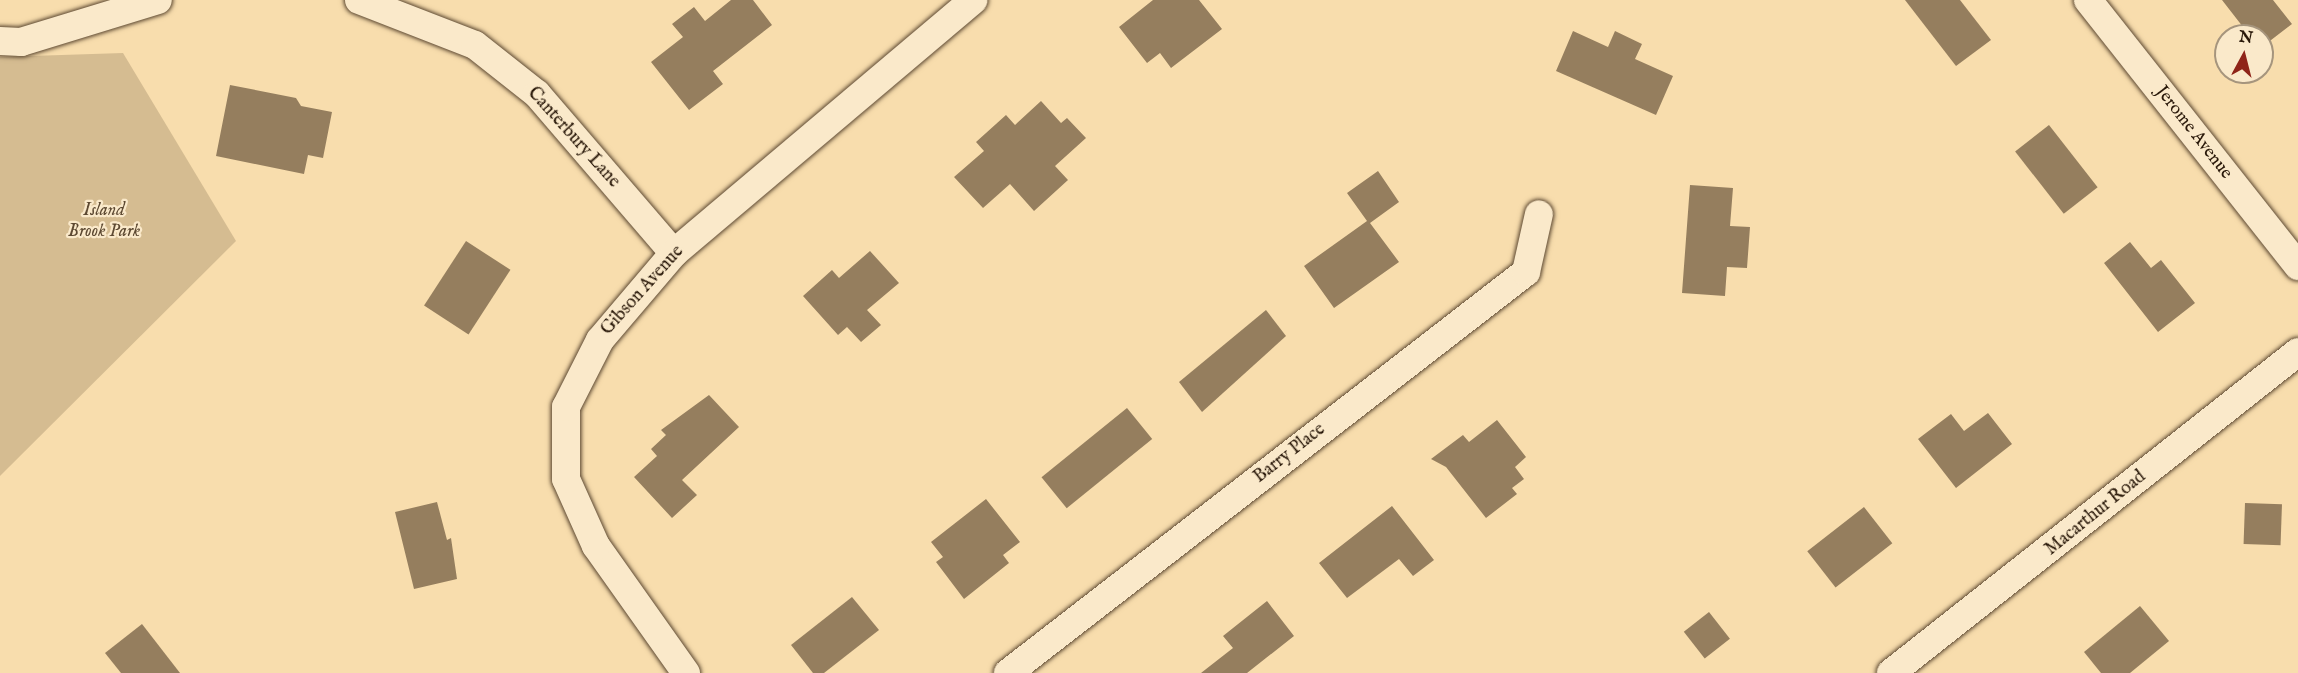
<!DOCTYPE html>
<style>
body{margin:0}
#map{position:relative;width:2298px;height:673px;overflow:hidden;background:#f8ddad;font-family:"IM FELL English",serif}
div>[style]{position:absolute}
.green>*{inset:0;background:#d5bc91}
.building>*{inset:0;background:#957e5e;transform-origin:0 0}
.roads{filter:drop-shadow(0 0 2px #5d4932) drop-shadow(0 0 2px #5d4932)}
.street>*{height:28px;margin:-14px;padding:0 14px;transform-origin:14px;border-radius:14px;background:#fae9ca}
span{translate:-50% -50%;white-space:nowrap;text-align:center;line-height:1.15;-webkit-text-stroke:4.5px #fae9ca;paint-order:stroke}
.street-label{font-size:18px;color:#291809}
.park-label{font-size:18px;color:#5d4932;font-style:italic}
.north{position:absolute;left:2214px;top:24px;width:60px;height:60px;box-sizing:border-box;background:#fae9ca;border:2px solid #a6957d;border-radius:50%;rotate:7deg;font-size:16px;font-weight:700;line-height:24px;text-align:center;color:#291809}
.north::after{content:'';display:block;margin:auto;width:21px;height:27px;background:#8f2418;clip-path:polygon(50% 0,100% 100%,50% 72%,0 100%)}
</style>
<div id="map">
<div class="green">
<div style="clip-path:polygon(123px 53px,236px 241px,0 476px,0 57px)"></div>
</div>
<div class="building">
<div style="clip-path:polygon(731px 0,753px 0,772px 25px,713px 71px,723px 84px,689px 110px,651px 62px,683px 37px,672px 24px,694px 7px,705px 21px)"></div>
<div style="clip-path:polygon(1153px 0,1199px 0,1222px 29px,1171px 68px,1160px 53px,1147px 63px,1119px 27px)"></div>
<div style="clip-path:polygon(1905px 0,1960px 0,1991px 40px,1956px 66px)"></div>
<div style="clip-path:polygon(2222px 0,2273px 0,2292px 24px,2262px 47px,2262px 36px,2250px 36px)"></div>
<div style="clip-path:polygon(1573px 31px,1608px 47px,1615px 31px,1642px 44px,1635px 59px,1673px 76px,1656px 115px,1556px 71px)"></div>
<div style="clip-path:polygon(230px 85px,296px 98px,301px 106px,332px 112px,323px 158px,308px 155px,304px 174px,216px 156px)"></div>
<div style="clip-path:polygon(1041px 101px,1061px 123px,1067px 118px,1086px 138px,1055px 166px,1068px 180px,1034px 211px,1010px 184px,983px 208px,954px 177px,984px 151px,976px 142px,1006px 115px,1015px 125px)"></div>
<div style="left:2049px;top:125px;width:79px;height:43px;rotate:52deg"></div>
<div style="clip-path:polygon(1378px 171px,1399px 202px,1370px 223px,1399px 262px,1334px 308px,1304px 266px,1367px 221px,1347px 193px)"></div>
<div style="clip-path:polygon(1690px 185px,1733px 188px,1730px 226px,1750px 227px,1747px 268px,1727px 267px,1725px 296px,1682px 293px)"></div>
<div style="left:466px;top:241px;width:53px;height:77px;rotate:33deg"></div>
<div style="clip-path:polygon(2130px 242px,2151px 268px,2161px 260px,2195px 303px,2158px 332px,2104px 263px)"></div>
<div style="clip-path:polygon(870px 251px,899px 283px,867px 310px,881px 325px,861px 342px,847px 327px,838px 335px,803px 296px,832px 270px,839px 278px)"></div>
<div style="clip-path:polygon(1266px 310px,1286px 336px,1202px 412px,1179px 382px)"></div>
<div style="clip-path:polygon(709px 395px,739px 427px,682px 480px,697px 495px,672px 518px,634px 477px,657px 456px,651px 449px,666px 435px,661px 430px)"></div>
<div style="left:1127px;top:408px;width:40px;height:110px;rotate:51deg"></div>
<div style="clip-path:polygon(1988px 413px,2012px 444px,1956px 488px,1918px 439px,1951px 414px,1964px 431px)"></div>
<div style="clip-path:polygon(1497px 420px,1526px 457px,1515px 467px,1524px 479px,1512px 488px,1517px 494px,1486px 518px,1446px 467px,1431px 459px,1463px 435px,1469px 442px)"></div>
<div style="clip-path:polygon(986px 499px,1020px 542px,1003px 555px,1009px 563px,964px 599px,936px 562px,943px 557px,931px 542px)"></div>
<div style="clip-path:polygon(437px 502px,447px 540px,451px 538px,457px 579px,414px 589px,395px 512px)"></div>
<div style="left:2245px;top:503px;width:37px;height:41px;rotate:2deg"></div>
<div style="clip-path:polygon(1392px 506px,1434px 560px,1413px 576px,1399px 559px,1347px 598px,1319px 563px)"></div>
<div style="left:1864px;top:507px;width:46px;height:72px;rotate:52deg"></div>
<div style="clip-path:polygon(852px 597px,879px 630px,824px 673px,813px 673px,791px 645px)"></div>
<div style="clip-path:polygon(1267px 601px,1294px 636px,1247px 673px,1201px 673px,1233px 648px,1223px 636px)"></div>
<div style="clip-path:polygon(2140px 606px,2169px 641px,2130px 673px,2101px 673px,2084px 652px)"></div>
<div style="left:1709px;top:612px;width:34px;height:32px;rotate:52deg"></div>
<div style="clip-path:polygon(142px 624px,180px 673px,121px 673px,105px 653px)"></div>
</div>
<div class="roads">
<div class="street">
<div style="left:359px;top:0;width:124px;rotate:21.2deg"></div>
<div style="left:475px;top:45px;width:79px;rotate:38.3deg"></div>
<div style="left:537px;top:94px;width:210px;rotate:49.3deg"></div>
<div style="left:2088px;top:0;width:339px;rotate:51.7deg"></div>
<div style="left:0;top:41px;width:21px;rotate:3deg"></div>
<div style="left:21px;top:42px;width:143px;rotate:-17deg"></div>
<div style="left:686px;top:673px;width:156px;rotate:-125.3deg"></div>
<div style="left:596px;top:546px;width:73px;rotate:-114.1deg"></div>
<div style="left:566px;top:479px;width:72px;rotate:-90deg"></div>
<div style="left:566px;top:407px;width:75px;rotate:-63.1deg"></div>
<div style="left:600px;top:340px;width:114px;rotate:-49.6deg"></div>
<div style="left:674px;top:253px;width:392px;rotate:-40.2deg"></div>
<div style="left:1008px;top:673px;width:655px;rotate:-37.74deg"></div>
<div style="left:1526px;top:272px;width:59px;rotate:-77.4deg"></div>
<div style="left:1891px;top:673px;width:518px;rotate:-38.26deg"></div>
</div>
</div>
<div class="street-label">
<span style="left:2193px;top:133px;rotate:52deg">Jerome Avenue</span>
<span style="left:573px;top:138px;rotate:48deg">Canterbury Lane</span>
<span style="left:643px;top:291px;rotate:-48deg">Gibson Avenue</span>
<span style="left:1290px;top:454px;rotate:-38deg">Barry Place</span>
<span style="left:2096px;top:514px;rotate:-39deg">Macarthur Road</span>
</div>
<div class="park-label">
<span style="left:104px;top:222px">Island<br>Brook Park</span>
</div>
<div class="north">N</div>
</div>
